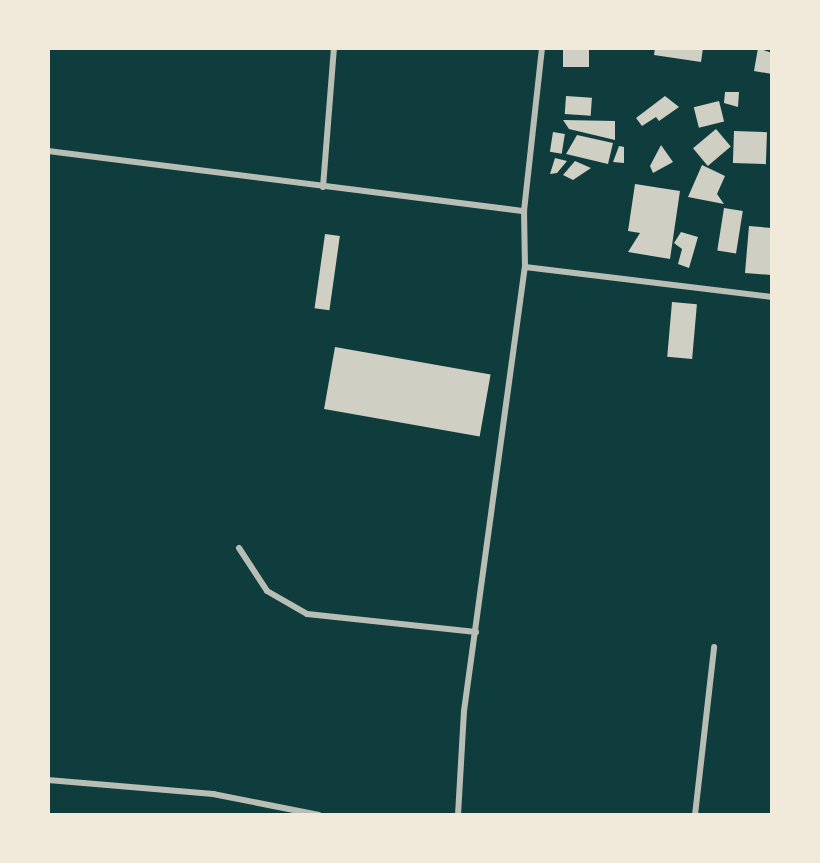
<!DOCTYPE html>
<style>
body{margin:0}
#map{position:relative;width:820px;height:863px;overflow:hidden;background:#0f3d3e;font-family:"Noto Serif",serif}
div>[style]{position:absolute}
.building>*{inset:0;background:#cfcfc3;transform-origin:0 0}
.minor>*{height:6px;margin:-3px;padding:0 3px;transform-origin:3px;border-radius:3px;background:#b8beb3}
span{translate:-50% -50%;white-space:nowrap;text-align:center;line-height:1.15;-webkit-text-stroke:4.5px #f1e9da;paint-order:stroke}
.frame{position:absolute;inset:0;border:50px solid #f1e9da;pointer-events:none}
</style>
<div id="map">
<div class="building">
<div style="left:563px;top:48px;width:26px;height:19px"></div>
<div style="clip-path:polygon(655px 48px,703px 48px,701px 62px,654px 55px)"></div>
<div style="clip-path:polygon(758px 48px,772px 53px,772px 74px,754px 71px)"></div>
<div style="clip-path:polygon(725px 92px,739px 92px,738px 107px,724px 103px)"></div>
<div style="left:566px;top:96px;width:26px;height:18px;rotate:4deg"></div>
<div style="clip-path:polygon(665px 96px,679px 107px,659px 121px,656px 117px,642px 126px,636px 118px)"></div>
<div style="left:719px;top:101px;width:21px;height:26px;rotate:76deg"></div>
<div style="clip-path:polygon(563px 120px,615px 121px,615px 140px,569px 129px)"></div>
<div style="left:716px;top:129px;width:23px;height:30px;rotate:50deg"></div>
<div style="left:734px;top:131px;width:33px;height:32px;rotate:2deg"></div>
<div style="left:553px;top:132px;width:12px;height:20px;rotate:9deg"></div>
<div style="clip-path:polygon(577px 135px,613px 143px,608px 164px,566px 154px)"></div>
<div style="clip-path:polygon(661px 145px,673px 162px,653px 173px,650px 166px)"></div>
<div style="clip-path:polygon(619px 146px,624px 147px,624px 163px,613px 162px)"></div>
<div style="clip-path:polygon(555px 158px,567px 161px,557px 173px,550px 174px)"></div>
<div style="clip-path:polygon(575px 161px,591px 168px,573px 180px,563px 175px)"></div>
<div style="clip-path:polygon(702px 165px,725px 176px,717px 194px,724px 204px,688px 197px)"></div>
<div style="clip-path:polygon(635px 184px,680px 191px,670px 259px,628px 252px,640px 233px,628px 231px)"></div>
<div style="left:724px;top:208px;width:19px;height:43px;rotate:9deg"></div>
<div style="clip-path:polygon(749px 226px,772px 228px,772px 275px,745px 273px)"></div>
<div style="clip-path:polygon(681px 232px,698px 237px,689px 268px,678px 264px,682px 249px,674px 243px)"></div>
<div style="left:325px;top:234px;width:15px;height:75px;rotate:8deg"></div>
<div style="left:672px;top:302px;width:25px;height:55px;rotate:5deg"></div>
<div style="left:335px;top:347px;width:158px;height:63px;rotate:10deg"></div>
</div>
<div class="minor">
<div style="left:48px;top:151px;width:480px;rotate:7.2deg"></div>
<div style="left:323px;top:187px;width:139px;rotate:-85.5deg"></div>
<div style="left:525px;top:267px;width:249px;rotate:6.9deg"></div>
<div style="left:239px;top:548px;width:51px;rotate:56.9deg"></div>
<div style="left:267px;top:591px;width:46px;rotate:29.9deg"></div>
<div style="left:307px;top:614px;width:170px;rotate:6.1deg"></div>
<div style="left:48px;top:780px;width:166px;rotate:4.8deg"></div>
<div style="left:213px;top:794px;width:108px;rotate:11.2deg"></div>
<div style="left:458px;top:815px;width:104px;rotate:-86.7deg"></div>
<div style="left:464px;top:711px;width:448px;rotate:-82.2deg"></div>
<div style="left:525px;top:267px;width:56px;rotate:-91deg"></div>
<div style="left:524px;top:211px;width:164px;rotate:-83.7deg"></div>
<div style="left:695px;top:815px;width:169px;rotate:-83.5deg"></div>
</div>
<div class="frame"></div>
</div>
